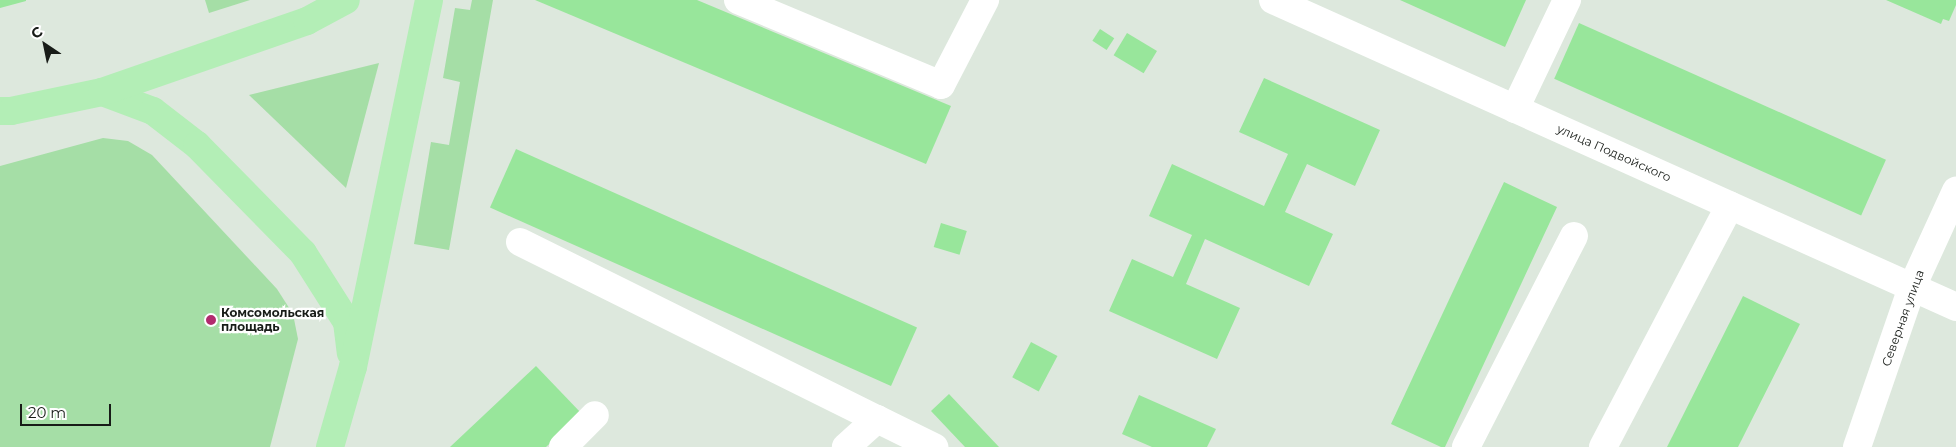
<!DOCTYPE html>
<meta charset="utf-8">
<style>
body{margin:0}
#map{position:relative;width:1956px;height:447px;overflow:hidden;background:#dde8dd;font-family:Montserrat,sans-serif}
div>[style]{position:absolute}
.green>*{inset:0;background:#a5dea6}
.building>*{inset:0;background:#98e69b;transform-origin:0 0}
.minor>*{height:28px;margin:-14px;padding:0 14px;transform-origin:14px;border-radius:14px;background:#fff}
.major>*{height:28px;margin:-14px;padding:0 14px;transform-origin:14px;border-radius:14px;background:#b3eeb6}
.dots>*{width:14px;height:14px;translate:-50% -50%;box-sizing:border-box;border:2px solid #fff;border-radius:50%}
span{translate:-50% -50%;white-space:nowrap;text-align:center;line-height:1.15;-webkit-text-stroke:4.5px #fff;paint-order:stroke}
.street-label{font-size:12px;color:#181c18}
.poi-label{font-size:12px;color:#181c18;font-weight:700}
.left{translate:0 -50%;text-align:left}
.north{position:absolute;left:20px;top:20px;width:50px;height:50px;-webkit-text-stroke:4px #fff;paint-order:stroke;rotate:326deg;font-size:14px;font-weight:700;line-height:20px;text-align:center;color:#181c18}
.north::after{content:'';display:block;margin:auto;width:18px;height:22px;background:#181c18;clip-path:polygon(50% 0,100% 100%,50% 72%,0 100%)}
.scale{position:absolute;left:20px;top:404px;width:91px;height:22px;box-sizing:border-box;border:2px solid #181c18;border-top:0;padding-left:6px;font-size:15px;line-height:18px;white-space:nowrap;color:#181c18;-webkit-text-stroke:4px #fff;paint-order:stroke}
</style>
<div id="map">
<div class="green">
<div style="clip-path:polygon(205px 0,250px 0,209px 13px)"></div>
<div style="clip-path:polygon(472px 0,493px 0,449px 250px,414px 244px,431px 142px,449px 145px,460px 82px,443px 78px,455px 8px,470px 10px)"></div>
<div style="clip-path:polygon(379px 63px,346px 188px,249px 95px)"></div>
<div style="clip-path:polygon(103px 138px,128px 141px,152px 155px,277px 289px,293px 314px,298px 339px,270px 447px,0 447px,0 166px)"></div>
</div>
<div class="building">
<div style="clip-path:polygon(0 0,26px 0,26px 1px,0 8px)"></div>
<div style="clip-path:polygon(535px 0,697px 0,951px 106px,926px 164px)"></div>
<div style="clip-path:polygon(1400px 0,1526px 0,1505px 47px)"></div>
<div style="clip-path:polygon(1886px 0,1956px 0,1956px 5px,1949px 21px,1943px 19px,1941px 24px)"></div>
<div style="left:1579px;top:23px;width:336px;height:61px;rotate:24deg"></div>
<div style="left:1100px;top:29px;width:17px;height:14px;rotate:33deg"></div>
<div style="left:1127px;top:33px;width:35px;height:26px;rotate:31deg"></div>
<div style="clip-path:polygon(1264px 78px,1380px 130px,1355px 186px,1307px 164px,1285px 212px,1333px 234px,1309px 286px,1205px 239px,1186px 284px,1240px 308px,1217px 359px,1109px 311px,1132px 259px,1173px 277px,1192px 235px,1149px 216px,1172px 164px,1264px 206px,1288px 154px,1239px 132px)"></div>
<div style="left:516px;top:149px;width:439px;height:64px;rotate:24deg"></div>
<div style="clip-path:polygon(1504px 182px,1557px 207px,1445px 447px,1441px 447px,1391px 424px)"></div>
<div style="left:941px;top:223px;width:27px;height:25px;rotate:17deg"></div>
<div style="clip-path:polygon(1743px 296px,1800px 324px,1738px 447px,1667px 447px)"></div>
<div style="left:1031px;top:342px;width:30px;height:40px;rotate:28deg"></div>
<div style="clip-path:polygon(536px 366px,582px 414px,546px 447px,450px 447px)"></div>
<div style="clip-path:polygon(949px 394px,999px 447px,965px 447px,931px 411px)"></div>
<div style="clip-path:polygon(1139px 395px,1216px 429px,1207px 447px,1152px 447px,1122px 434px)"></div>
</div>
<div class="minor">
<div style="left:738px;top:0;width:220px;rotate:22.7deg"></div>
<div style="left:941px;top:85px;width:96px;rotate:-62.6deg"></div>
<div style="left:1273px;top:0;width:749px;rotate:24.2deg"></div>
<div style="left:1515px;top:109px;width:121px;rotate:-64.5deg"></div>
<div style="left:520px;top:242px;width:398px;rotate:26.4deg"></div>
<div style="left:877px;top:419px;width:42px;rotate:137.9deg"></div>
<div style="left:877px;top:419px;width:64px;rotate:26.2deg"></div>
<div style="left:563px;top:447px;width:45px;rotate:-45deg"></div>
<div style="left:1466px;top:447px;width:237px;rotate:-62.9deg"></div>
<div style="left:1603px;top:447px;width:273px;rotate:-62.3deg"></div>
<div style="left:1857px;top:447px;width:169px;rotate:-71deg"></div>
<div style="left:1912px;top:287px;width:106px;rotate:-65.4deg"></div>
</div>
<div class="major">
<div style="left:102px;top:92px;width:54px;rotate:20.4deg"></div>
<div style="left:153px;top:111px;width:56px;rotate:37.7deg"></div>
<div style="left:197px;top:145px;width:151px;rotate:45.5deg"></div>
<div style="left:303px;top:253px;width:82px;rotate:57.5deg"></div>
<div style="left:347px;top:322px;width:31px;rotate:83deg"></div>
<div style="left:0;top:111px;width:11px"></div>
<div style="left:11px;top:111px;width:93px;rotate:-11.8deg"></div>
<div style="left:102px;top:92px;width:217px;rotate:-19.1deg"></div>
<div style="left:307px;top:21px;width:44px;rotate:-28.3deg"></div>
<div style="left:330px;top:447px;width:83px;rotate:-74deg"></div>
<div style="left:353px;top:367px;width:375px;rotate:-78.3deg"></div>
</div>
<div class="dots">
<div style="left:211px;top:320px;background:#b22b6e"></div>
</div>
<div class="street-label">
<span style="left:1614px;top:153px;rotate:24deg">улица Подвойского</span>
<span style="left:1903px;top:318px;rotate:-70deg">Северная улица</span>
</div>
<div class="poi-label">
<span class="left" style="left:221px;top:320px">Комсомольская<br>площадь</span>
</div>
<div class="north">С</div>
<div class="scale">20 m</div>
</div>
